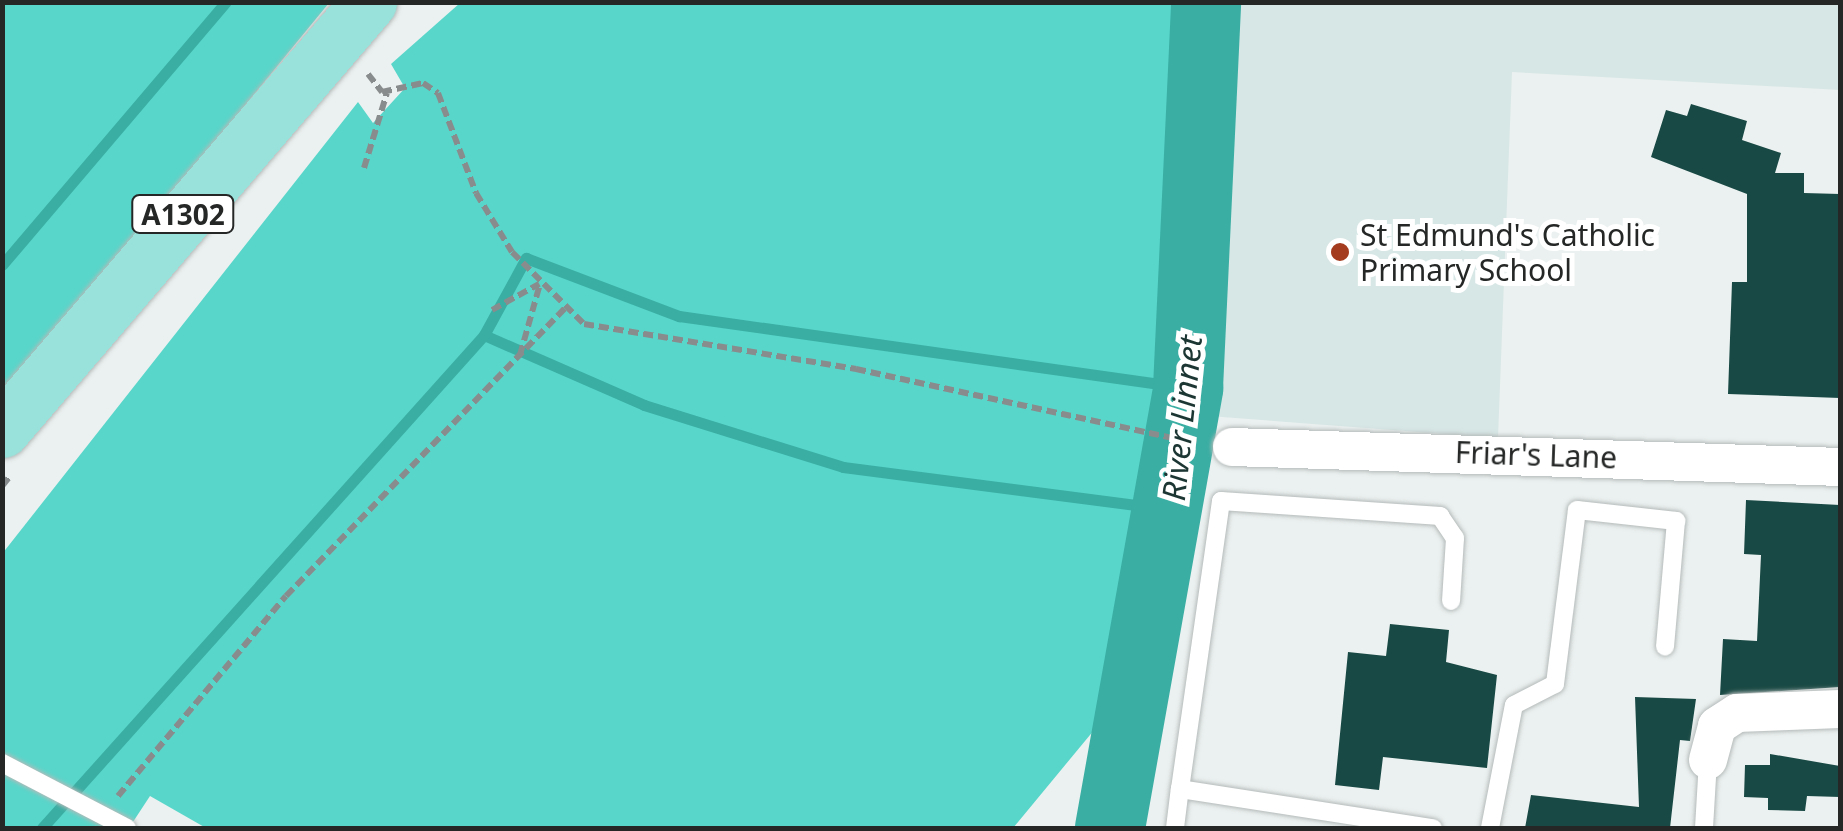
<!DOCTYPE html>
<style>
body{margin:0}
#map{position:relative;width:1843px;height:831px;overflow:hidden;background:#ebf1f0;font-family:"Noto Sans",sans-serif}
div>[style]{position:absolute}
.built>*{inset:0;background:#d7e7e5}
.green>*{inset:0;background:#59d6ca}
.stream>*{height:11px;margin:-5.5px;padding:0 5.5px;transform-origin:5.5px;border-radius:5.5px;background:#3aaea3}
.river>*{height:70px;margin:-35px;padding:0 35px;transform-origin:35px;border-radius:35px;background:#3aaea3}
.building>*{inset:0;background:#194944}
.path>*{height:6px;margin-top:-3px;transform-origin:0;background:repeating-linear-gradient(90deg,#888c8c 0 10px,transparent 0 15px)}
.roads{filter:drop-shadow(0 0 2px #b4bab9) drop-shadow(0 0 2px #b4bab9)}
.service>*{height:18px;margin:-9px;padding:0 9px;transform-origin:9px;border-radius:9px;background:#fff}
.minor>*{height:38px;margin:-19px;padding:0 19px;transform-origin:19px;border-radius:19px;background:#fff}
.primary>*{height:55px;margin:-27.5px;padding:0 27.5px;transform-origin:27.5px;border-radius:27.5px;background:#98e2db}
.dots>*{width:28px;height:28px;translate:-50% -50%;box-sizing:border-box;border:5px solid #fff;border-radius:50%}
span{translate:-50% -50%;white-space:nowrap;text-align:center;line-height:1.15;-webkit-text-stroke:10px #fff;paint-order:stroke}
.shield-label span{padding:2px 8px;background:#fff;border:2px solid;border-radius:8px;-webkit-text-stroke-width:0}
.shield-label{font-size:28px;color:#252727;font-weight:700}
.poi-label{font-size:30px;color:#252727}
.left{translate:0 -50%;text-align:left}
.street-label{font-size:30px;color:#252727}
.water-label{font-size:32px;color:#1c3633;font-style:italic}
.frame{position:absolute;inset:0;border:5px solid #252727;pointer-events:none}
</style>
<div id="map">
<div class="built">
<div style="clip-path:polygon(1182px 3px,1840px 3px,1840px 90px,1512px 72px,1498px 438px,1169px 413px)"></div>
</div>
<div class="green">
<div style="clip-path:polygon(3px 3px,329px 3px,3px 401px)"></div>
<div style="clip-path:polygon(460px 3px,1189px 3px,1159px 422px,1114px 706px,1013px 828px,206px 828px,150px 796px,129px 828px,3px 828px,2px 554px,358px 102px,373px 123px,405px 88px,391px 64px)"></div>
</div>
<div class="stream">
<div style="left:2px;top:265px;width:345px;rotate:-49.6deg"></div>
<div style="left:484px;top:335px;width:175px;rotate:23.6deg"></div>
<div style="left:644px;top:405px;width:208px;rotate:17.3deg"></div>
<div style="left:843px;top:467px;width:334px;rotate:7.4deg"></div>
<div style="left:42px;top:828px;width:662px;rotate:-48.12deg"></div>
<div style="left:484px;top:335px;width:88px;rotate:-61.4deg"></div>
<div style="left:526px;top:258px;width:164px;rotate:20.8deg"></div>
<div style="left:679px;top:316px;width:514px;rotate:8.05deg"></div>
</div>
<div class="river">
<div style="left:1110px;top:828px;width:447px;rotate:-79.9deg"></div>
<div style="left:1188px;top:388px;width:386px;rotate:-87.3deg"></div>
</div>
<div class="building">
<div style="clip-path:polygon(1691px 104px,1747px 121px,1742px 140px,1781px 153px,1775px 173px,1804px 173px,1804px 193px,1840px 194px,1840px 398px,1728px 394px,1732px 282px,1747px 282px,1747px 194px,1651px 157px,1666px 110px,1687px 116px)"></div>
<div style="clip-path:polygon(1746px 500px,1840px 505px,1840px 687px,1720px 695px,1723px 639px,1757px 641px,1761px 555px,1744px 554px)"></div>
<div style="clip-path:polygon(1390px 624px,1449px 630px,1446px 662px,1497px 675px,1487px 768px,1383px 757px,1379px 790px,1335px 785px,1348px 652px,1386px 656px)"></div>
<div style="clip-path:polygon(1635px 697px,1696px 699px,1690px 741px,1680px 740px,1670px 828px,1525px 828px,1531px 795px,1639px 807px)"></div>
<div style="clip-path:polygon(1770px 754px,1840px 766px,1840px 797px,1807px 796px,1805px 811px,1768px 810px,1768px 798px,1744px 797px,1745px 765px,1770px 765px)"></div>
</div>
<div class="path">
<div style="left:368px;top:74px;width:23px;rotate:52deg"></div>
<div style="left:382px;top:92px;width:42px;rotate:-12.4deg"></div>
<div style="left:423px;top:83px;width:18px;rotate:34deg"></div>
<div style="left:438px;top:93px;width:107px;rotate:69.2deg"></div>
<div style="left:476px;top:193px;width:69px;rotate:58.6deg"></div>
<div style="left:512px;top:252px;width:102px;rotate:45deg"></div>
<div style="left:584px;top:324px;width:276px;rotate:9.4deg"></div>
<div style="left:856px;top:369px;width:348px;rotate:12.3deg"></div>
<div style="left:364px;top:168px;width:78px;rotate:-73deg"></div>
<div style="left:492px;top:310px;width:54px;rotate:-29deg"></div>
<div style="left:520px;top:355px;width:74px;rotate:-74.3deg"></div>
<div style="left:2px;top:486px;width:14px;rotate:-51deg"></div>
<div style="left:118px;top:796px;width:261px;rotate:-50deg"></div>
<div style="left:286px;top:596px;width:402px;rotate:-45.9deg"></div>
</div>
<div class="roads">
<div class="service">
<div style="left:2px;top:763px;width:141px;rotate:27.5deg"></div>
<div style="left:1180px;top:789px;width:291px;rotate:-81.9deg"></div>
<div style="left:1221px;top:501px;width:220px;rotate:3.9deg"></div>
<div style="left:1440px;top:516px;width:27px;rotate:56deg"></div>
<div style="left:1455px;top:538px;width:63px;rotate:93.6deg"></div>
<div style="left:1175px;top:828px;width:39px;rotate:-83deg"></div>
<div style="left:1180px;top:789px;width:256px;rotate:8.8deg"></div>
<div style="left:1490px;top:828px;width:125px;rotate:-79deg"></div>
<div style="left:1514px;top:705px;width:46px;rotate:-27.1deg"></div>
<div style="left:1555px;top:684px;width:175px;rotate:-82.8deg"></div>
<div style="left:1577px;top:510px;width:100px;rotate:6.3deg"></div>
<div style="left:1676px;top:521px;width:126px;rotate:95deg"></div>
<div style="left:1704px;top:828px;width:68px;rotate:-86.6deg"></div>
</div>
<div class="minor">
<div style="left:1232px;top:447px;width:608px;rotate:1.88deg"></div>
<div style="left:1708px;top:760px;width:35px;rotate:-75deg"></div>
<div style="left:1717px;top:726px;width:24px;rotate:-33deg"></div>
<div style="left:1737px;top:713px;width:103px;rotate:-2.2deg"></div>
</div>
<div class="primary">
<div style="left:2px;top:430px;width:564px;rotate:-49.39deg"></div>
</div>
</div>
<div class="dots">
<div style="left:1340px;top:252px;background:#a43c1f"></div>
</div>
<div class="shield-label">
<span style="left:183px;top:214px">A1302</span>
</div>
<div class="poi-label">
<span class="left" style="left:1360px;top:252px">St Edmund's Catholic<br>Primary School</span>
</div>
<div class="street-label">
<span style="left:1536px;top:455px;rotate:2deg">Friar's Lane</span>
</div>
<div class="water-label">
<span style="left:1182px;top:418px;rotate:-84deg">River Linnet</span>
</div>
<div class="frame"></div>
</div>
